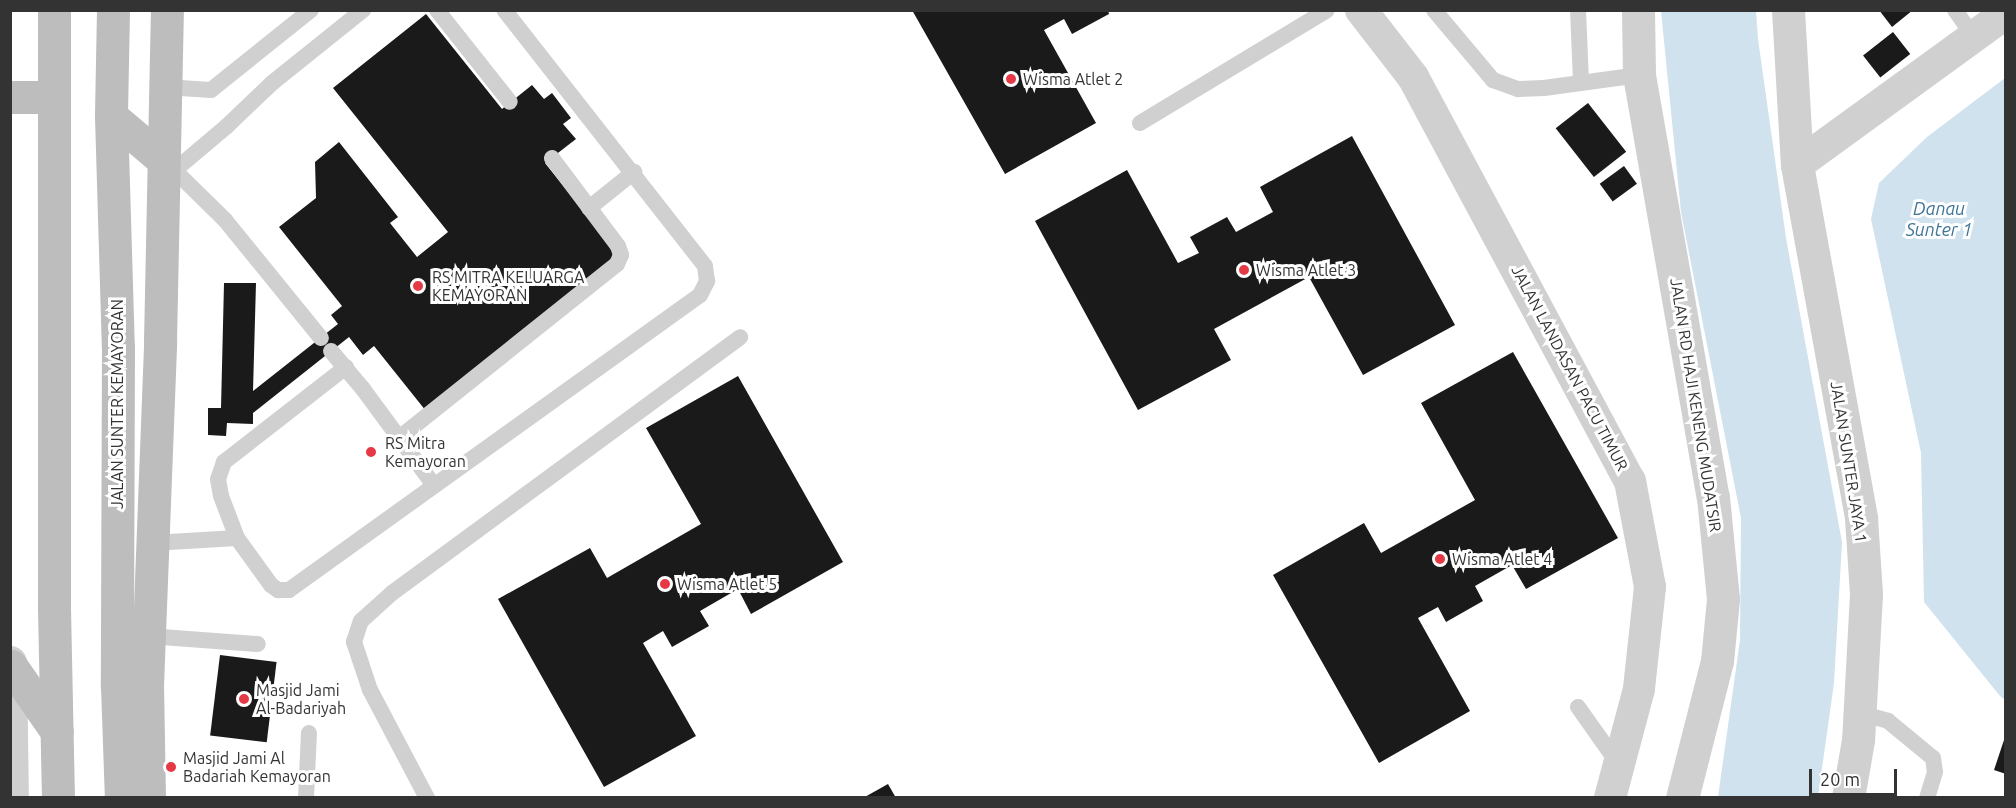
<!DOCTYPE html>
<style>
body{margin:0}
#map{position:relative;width:2016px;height:808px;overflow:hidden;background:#fff;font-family:Ubuntu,sans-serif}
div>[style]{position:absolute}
.water>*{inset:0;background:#cfe2ee}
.building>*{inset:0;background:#1a1a1a;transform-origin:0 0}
.service>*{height:16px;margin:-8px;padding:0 8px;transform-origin:8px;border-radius:8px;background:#d0d0d0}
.minor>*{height:32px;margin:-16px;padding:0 16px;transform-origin:16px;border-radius:16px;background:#d0d0d0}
.tertiary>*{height:33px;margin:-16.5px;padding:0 16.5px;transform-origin:16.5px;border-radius:16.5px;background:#d0d0d0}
.secondary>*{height:33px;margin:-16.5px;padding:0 16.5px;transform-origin:16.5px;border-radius:16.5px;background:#bdbdbd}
.dots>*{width:16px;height:16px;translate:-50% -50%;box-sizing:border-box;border:3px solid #fff;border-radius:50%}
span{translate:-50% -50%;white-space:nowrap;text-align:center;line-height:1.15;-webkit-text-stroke:6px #fff;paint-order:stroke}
.poi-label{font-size:16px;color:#333}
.left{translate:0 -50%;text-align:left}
.street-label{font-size:16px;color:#333}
.water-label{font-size:18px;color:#3f7597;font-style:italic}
.frame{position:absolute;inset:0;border:12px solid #333;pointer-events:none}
.scale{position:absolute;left:1809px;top:769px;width:88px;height:27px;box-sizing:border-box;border:3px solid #333;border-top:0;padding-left:8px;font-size:18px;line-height:21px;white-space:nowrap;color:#333;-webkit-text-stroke:4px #fff;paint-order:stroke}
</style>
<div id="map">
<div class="water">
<div style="clip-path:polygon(1661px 11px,1756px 11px,1758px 39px,1786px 238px,1842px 542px,1834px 683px,1818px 797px,1718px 797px,1740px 640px,1741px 518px,1681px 212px)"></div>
<div style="clip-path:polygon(2005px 78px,2005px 700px,2000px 696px,1924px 602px,1921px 453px,1871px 219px,1879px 183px,1927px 137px)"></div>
</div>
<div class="building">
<div style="clip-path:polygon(912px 10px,1108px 10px,1109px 14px,1072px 34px,1064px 19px,1044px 30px,1096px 123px,1005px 174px)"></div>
<div style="clip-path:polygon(1879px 10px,1913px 10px,1892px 27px)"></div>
<div style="clip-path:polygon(426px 14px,502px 109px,532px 85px,544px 99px,552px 93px,571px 118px,563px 124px,576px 139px,545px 163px,619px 256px,426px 411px,374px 346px,363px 355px,349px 337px,253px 413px,253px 424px,227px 423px,226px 436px,208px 435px,208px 408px,221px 408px,224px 283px,256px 283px,253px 391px,338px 324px,331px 315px,342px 306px,279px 227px,316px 198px,315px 162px,339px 142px,398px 217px,390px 223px,417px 257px,448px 232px,333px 88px)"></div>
<div style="left:1893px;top:32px;width:28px;height:38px;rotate:52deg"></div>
<div style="left:1588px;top:103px;width:62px;height:41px;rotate:52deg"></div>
<div style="clip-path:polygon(1352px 136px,1455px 325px,1363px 375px,1309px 277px,1214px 329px,1231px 360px,1138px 410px,1035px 221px,1127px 170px,1178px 263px,1199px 253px,1190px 237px,1227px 217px,1236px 232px,1273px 212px,1260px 187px)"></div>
<div style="left:1624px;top:166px;width:22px;height:30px;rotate:54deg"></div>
<div style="clip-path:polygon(1513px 352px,1618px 538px,1526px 589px,1512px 565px,1475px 586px,1483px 601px,1446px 622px,1438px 607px,1418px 618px,1470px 711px,1379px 763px,1273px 575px,1364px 523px,1381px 553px,1475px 500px,1421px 403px)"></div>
<div style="clip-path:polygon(738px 376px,843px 562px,751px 614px,738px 589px,700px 611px,709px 626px,672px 647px,663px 631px,643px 643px,696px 736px,604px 787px,498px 599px,590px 548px,607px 578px,701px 524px,646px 428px)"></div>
<div style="left:220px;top:655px;width:57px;height:81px;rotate:7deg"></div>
<div style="clip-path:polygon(2005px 737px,2006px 737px,2006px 774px,1994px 770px)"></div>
<div style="clip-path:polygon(888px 784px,896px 798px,863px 798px)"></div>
</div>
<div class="service">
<div style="left:437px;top:10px;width:117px;rotate:51.6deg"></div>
<div style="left:1434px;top:10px;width:92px;rotate:49.9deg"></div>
<div style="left:1493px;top:80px;width:27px;rotate:20deg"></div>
<div style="left:1518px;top:89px;width:26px;rotate:-2deg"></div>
<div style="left:1544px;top:88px;width:96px;rotate:-7.8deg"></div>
<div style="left:1578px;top:10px;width:73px;rotate:87.6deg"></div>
<div style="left:1955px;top:10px;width:33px;rotate:55deg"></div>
<div style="left:165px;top:87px;width:46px;rotate:3.7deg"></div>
<div style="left:211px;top:90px;width:128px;rotate:-38.7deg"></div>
<div style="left:1140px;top:123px;width:218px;rotate:-31.1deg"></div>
<div style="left:167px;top:163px;width:81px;rotate:44.5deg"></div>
<div style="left:225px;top:220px;width:152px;rotate:50.9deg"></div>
<div style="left:175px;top:170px;width:68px;rotate:-40.2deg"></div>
<div style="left:227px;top:126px;width:62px;rotate:-43.7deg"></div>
<div style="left:272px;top:83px;width:117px;rotate:-38.7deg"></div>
<div style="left:589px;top:208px;width:58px;rotate:-38.7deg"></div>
<div style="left:331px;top:351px;width:50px;rotate:49.9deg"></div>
<div style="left:363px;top:389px;width:118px;rotate:53.6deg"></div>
<div style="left:346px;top:367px;width:155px;rotate:142.1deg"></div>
<div style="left:224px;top:462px;width:18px;rotate:109deg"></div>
<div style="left:218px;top:479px;width:17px;rotate:80deg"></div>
<div style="left:221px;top:496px;width:45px;rotate:69.1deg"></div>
<div style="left:237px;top:538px;width:58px;rotate:54.1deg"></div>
<div style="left:271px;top:585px;width:9px;rotate:36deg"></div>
<div style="left:278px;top:590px;width:11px"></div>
<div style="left:289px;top:590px;width:506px;rotate:-35.67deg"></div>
<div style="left:700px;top:295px;width:16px;rotate:-63deg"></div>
<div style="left:707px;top:281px;width:15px;rotate:-98deg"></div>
<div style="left:705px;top:266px;width:325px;rotate:-128.1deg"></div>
<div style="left:399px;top:438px;width:279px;rotate:-38.6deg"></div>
<div style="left:617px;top:264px;width:10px;rotate:-66deg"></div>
<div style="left:621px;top:255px;width:9px;rotate:-108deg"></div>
<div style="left:618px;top:246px;width:110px;rotate:-126.9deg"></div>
<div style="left:152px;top:543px;width:85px;rotate:-3.4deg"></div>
<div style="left:148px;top:636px;width:110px;rotate:4.2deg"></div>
<div style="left:1578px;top:707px;width:71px;rotate:54.7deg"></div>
<div style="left:1859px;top:713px;width:30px;rotate:15deg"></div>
<div style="left:1888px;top:721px;width:58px;rotate:39.4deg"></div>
<div style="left:1933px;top:758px;width:14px;rotate:82deg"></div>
<div style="left:1935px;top:772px;width:27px;rotate:107deg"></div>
<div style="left:306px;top:798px;width:65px;rotate:-87.4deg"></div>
<div style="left:427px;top:798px;width:122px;rotate:-117.8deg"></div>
<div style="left:370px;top:690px;width:51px;rotate:-108.4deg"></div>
<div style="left:354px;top:642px;width:22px;rotate:-72deg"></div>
<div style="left:361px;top:621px;width:42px;rotate:-42.1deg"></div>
<div style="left:392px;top:593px;width:432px;rotate:-36.3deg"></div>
</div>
<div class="minor">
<div style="left:1361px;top:10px;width:85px;rotate:52.2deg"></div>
<div style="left:1413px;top:77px;width:459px;rotate:61.8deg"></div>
<div style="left:1630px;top:481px;width:108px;rotate:79.3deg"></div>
<div style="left:1650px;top:587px;width:103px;rotate:96.2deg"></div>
<div style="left:1639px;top:689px;width:113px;rotate:104.9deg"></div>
<div style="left:1797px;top:165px;width:258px;rotate:-36deg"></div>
</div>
<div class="tertiary">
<div style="left:1638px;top:10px;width:65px;rotate:89.1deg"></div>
<div style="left:1639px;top:75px;width:428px;rotate:80.1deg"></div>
<div style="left:1713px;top:497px;width:102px;rotate:84.4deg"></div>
<div style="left:1723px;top:599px;width:62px;rotate:95.5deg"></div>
<div style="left:1717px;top:661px;width:141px;rotate:104.3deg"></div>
<div style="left:1788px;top:10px;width:155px;rotate:86.7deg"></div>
<div style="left:1797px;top:165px;width:359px;rotate:79.7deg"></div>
<div style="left:1861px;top:518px;width:76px;rotate:86.2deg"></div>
<div style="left:1866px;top:594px;width:146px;rotate:93.1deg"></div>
<div style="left:1858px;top:740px;width:59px;rotate:99.8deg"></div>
<div style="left:10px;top:662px;width:136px;rotate:89.2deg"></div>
</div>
<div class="secondary">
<div style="left:54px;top:10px;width:598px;rotate:90deg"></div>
<div style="left:54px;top:608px;width:190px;rotate:88.8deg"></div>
<div style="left:113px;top:10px;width:106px;rotate:91.1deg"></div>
<div style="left:111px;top:116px;width:231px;rotate:88.3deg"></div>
<div style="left:118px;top:347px;width:339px;rotate:90.2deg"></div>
<div style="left:117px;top:686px;width:112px;rotate:88deg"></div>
<div style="left:10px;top:97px;width:44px"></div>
<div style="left:111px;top:116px;width:68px;rotate:40.2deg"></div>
<div style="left:11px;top:666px;width:80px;rotate:55.1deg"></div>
<div style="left:149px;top:798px;width:113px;rotate:-91deg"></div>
<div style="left:147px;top:685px;width:344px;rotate:-87.8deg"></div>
<div style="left:160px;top:341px;width:331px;rotate:-88.8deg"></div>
</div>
<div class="dots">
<div style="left:1011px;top:79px;background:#e63946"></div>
<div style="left:1244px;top:270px;background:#e63946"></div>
<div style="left:418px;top:286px;background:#e63946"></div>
<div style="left:371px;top:452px;background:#e63946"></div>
<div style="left:1440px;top:559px;background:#e63946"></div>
<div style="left:665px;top:584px;background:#e63946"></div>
<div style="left:244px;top:699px;background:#e63946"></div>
<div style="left:171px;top:767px;background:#e63946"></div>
</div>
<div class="poi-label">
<span class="left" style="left:1023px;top:79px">Wisma Atlet 2</span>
<span class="left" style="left:1256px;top:270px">Wisma Atlet 3</span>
<span class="left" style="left:432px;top:286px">RS MITRA KELUARGA<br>KEMAYORAN</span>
<span class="left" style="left:385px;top:452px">RS Mitra<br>Kemayoran</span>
<span class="left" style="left:1452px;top:559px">Wisma Atlet 4</span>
<span class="left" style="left:677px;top:584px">Wisma Atlet 5</span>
<span class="left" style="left:256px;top:699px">Masjid Jami<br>Al-Badariyah</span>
<span class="left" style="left:183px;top:767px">Masjid Jami Al<br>Badariah Kemayoran</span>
</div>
<div class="street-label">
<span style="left:1570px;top:368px;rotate:62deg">JALAN LANDASAN PACU TIMUR</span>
<span style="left:117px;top:404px;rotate:-90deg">JALAN SUNTER KEMAYORAN</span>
<span style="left:1696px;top:405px;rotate:81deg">JALAN RD HAJI KENENG MUDATSIR</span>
<span style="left:1849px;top:462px;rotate:81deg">JALAN SUNTER JAYA 1</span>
</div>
<div class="water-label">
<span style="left:1939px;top:219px">Danau<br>Sunter 1</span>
</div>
<div class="frame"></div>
<div class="scale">20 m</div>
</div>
